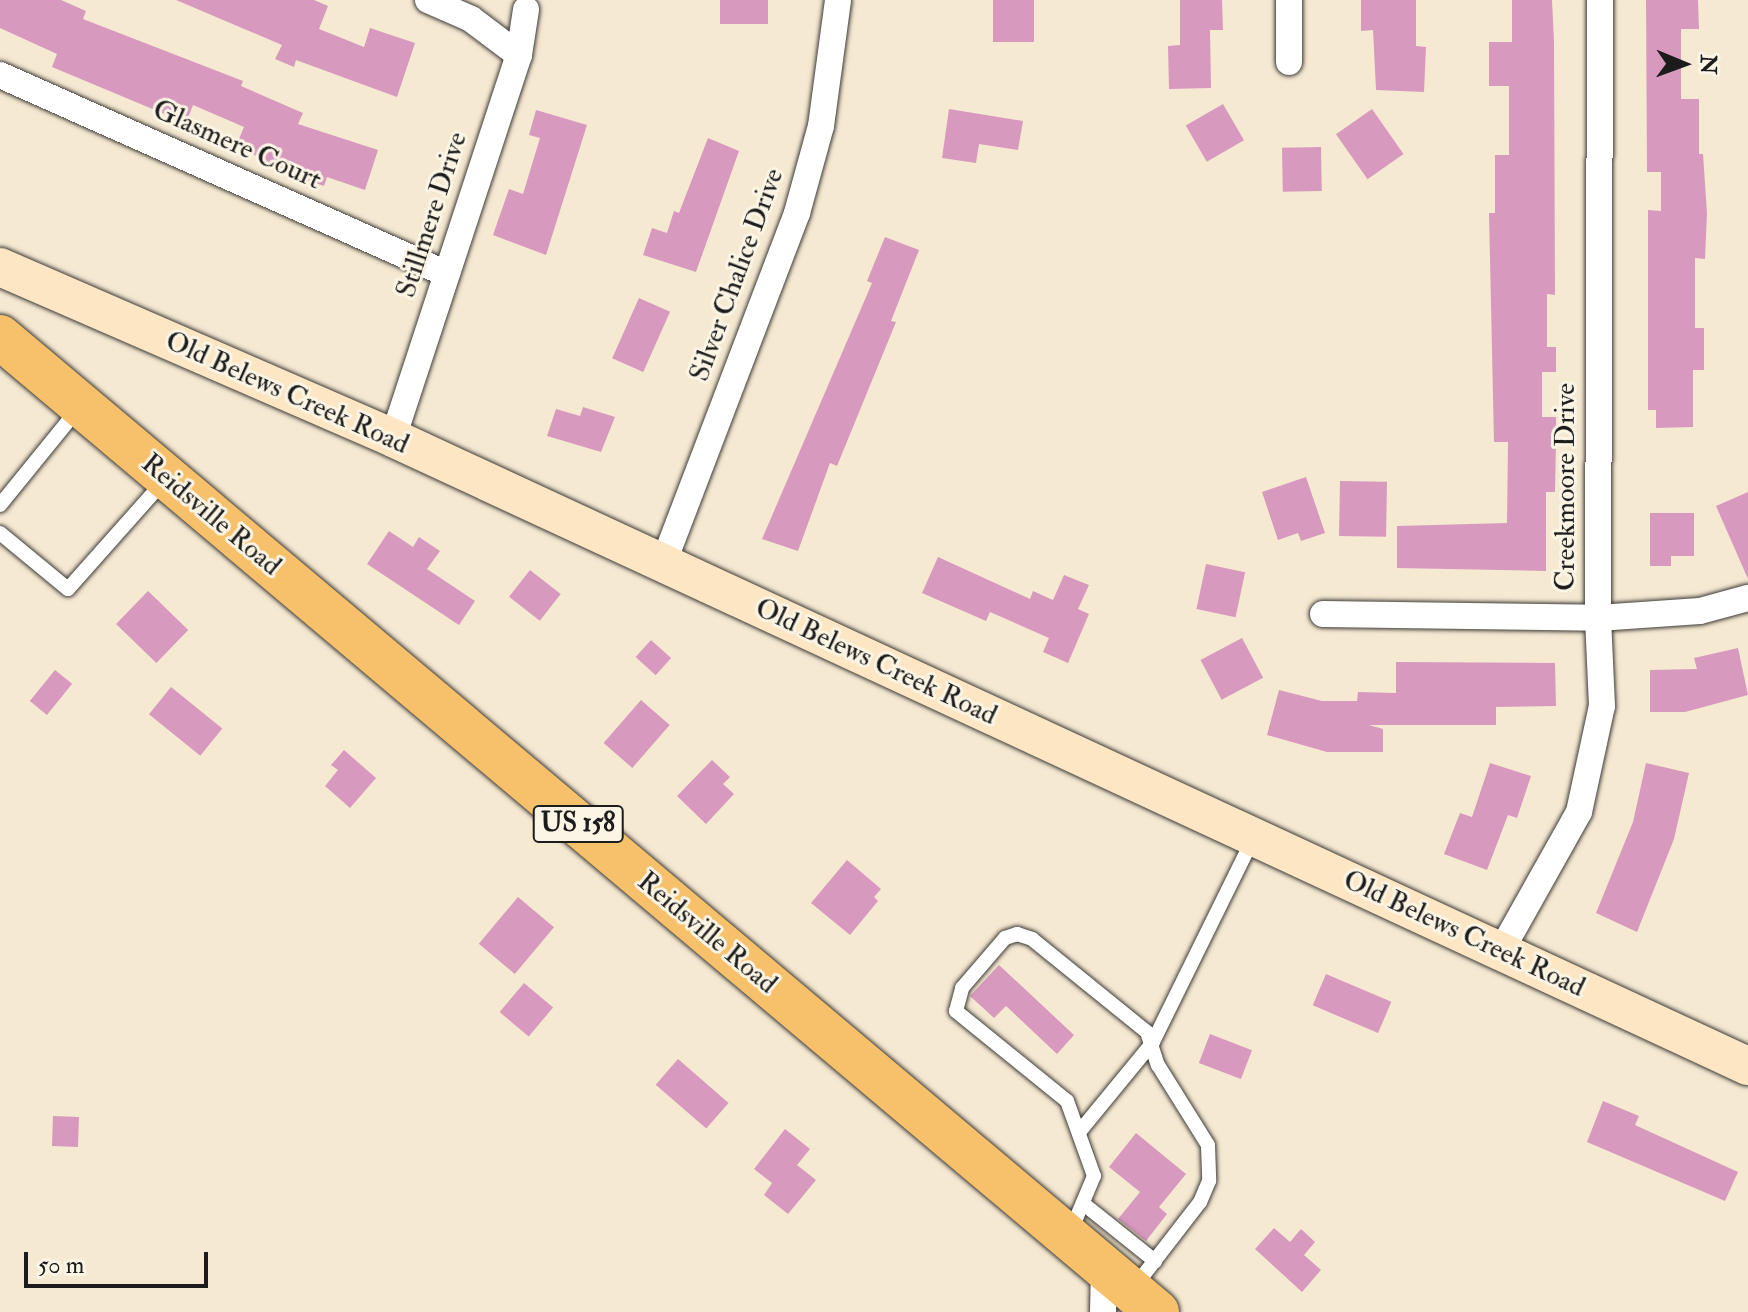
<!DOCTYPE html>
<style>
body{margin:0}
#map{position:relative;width:1748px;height:1312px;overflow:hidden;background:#f6e9d2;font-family:"IM FELL Double Pica",serif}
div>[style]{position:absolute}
.building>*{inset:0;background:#d899bf;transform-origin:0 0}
.roads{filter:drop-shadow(0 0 2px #3d3b37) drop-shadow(0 0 2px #3d3b37)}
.lane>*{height:14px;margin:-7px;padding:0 7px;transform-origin:7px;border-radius:7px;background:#fff}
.street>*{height:26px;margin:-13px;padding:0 13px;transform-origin:13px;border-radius:13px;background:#fff}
.secondary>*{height:38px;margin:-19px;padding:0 19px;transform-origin:19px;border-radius:19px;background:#fce6c4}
.highway>*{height:44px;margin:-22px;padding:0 22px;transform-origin:22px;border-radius:22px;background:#f7c06b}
span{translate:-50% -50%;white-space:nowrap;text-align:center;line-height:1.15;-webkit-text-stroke:6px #fcf5e5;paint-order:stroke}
.shield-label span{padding:2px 6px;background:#fcf5e5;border:2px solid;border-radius:6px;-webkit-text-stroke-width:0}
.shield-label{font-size:26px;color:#1c1c1c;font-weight:700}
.street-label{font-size:28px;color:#1c1c1c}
.north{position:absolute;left:1644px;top:24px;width:80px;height:80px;-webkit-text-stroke:6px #fcf5e5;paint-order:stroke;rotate:91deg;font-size:22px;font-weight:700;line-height:32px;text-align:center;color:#1c1c1c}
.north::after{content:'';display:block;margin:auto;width:28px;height:36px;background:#1c1c1c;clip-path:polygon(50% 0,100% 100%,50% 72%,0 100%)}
.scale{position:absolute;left:24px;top:1252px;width:184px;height:36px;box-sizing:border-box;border:4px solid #1c1c1c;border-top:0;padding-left:10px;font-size:24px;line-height:28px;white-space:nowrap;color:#1c1c1c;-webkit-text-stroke:6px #fcf5e5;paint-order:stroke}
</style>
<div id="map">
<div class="building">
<div style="clip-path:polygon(0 0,61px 0,86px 11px,83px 19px,243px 81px,241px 86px,303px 113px,298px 124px,378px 150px,365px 190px,327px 177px,324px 186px,301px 178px,236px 146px,244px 127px,193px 105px,186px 123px,52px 67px,57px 54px,0 28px)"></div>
<div style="clip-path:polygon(176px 0,314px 0,328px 6px,319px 29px,364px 47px,370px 28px,415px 43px,397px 97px,296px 60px,294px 67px,275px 59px,282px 45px)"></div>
<div style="left:720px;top:0;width:48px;height:24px"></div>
<div style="left:993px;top:0;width:41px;height:42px"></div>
<div style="clip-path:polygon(1180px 0,1222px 0,1223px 30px,1210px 30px,1211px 88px,1169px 89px,1168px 46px,1180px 45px)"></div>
<div style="clip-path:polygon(1361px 0,1416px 0,1416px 46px,1426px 47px,1424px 92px,1376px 90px,1373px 30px,1361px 31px)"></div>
<div style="clip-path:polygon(1512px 0,1552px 0,1554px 42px,1555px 295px,1547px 294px,1547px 347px,1556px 347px,1556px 372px,1542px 372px,1542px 417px,1556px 417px,1556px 441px,1555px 492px,1546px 492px,1546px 571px,1397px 568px,1397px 526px,1507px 523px,1508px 442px,1494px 442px,1489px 213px,1495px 213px,1495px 155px,1509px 155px,1509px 86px,1489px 86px,1489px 42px,1512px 42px)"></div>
<div style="clip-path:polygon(1646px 0,1698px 0,1699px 29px,1681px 29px,1681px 99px,1699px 99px,1699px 154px,1703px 154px,1707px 213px,1705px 259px,1695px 258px,1695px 328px,1704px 328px,1704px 370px,1693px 370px,1693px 427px,1656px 428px,1656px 410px,1648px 410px,1648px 210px,1661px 211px,1661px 172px,1647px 172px)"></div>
<div style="left:1223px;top:104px;width:42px;height:43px;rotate:60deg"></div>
<div style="clip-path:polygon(949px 109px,1023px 121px,1018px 150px,979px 144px,976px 163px,942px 158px)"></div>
<div style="left:1372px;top:109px;width:55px;height:44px;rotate:55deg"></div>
<div style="clip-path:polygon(536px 110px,587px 125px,546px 255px,493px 235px,509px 189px,523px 194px,540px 138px,529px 135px)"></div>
<div style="clip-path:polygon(708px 138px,739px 151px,696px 272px,643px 255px,652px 228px,667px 233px,674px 211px,679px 213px)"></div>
<div style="left:1321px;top:147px;width:44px;height:39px;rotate:89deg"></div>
<div style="clip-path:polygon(885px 237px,919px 250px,891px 321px,896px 322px,837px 466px,830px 463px,798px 551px,762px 539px,872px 283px,867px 281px)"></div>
<div style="left:639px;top:298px;width:34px;height:66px;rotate:24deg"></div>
<div style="clip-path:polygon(583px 407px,615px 417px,601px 452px,547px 436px,556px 409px,580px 416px)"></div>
<div style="clip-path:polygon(1306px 477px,1325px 533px,1301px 541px,1298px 533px,1278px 540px,1262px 492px)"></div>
<div style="left:1340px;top:481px;width:47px;height:55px;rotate:1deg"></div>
<div style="clip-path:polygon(1748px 492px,1748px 579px,1716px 506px)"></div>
<div style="clip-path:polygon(1650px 513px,1694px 513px,1694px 556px,1671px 556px,1671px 566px,1650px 566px)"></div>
<div style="clip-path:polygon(389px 531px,413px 547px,419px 537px,440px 551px,427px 569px,475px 601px,459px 625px,367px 564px)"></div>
<div style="clip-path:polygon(938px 557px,1030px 599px,1033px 591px,1053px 600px,1064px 575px,1089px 585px,1078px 609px,1089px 614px,1068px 663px,1043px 652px,1049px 638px,990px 612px,986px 621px,922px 593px)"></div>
<div style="left:1206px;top:564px;width:40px;height:46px;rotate:12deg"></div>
<div style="left:530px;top:570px;width:39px;height:34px;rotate:38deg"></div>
<div style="left:148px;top:591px;width:56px;height:46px;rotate:44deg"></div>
<div style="left:1242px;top:638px;width:45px;height:47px;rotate:62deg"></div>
<div style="left:651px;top:640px;width:27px;height:23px;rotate:42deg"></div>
<div style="clip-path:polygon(1738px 648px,1748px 695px,1685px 712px,1650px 712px,1650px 670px,1697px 669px,1694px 658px)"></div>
<div style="clip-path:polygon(1396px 662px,1555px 663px,1556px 706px,1496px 707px,1496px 725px,1369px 725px,1383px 729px,1383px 752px,1327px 752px,1267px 735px,1279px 690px,1322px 701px,1357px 701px,1358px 692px,1396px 693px)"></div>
<div style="left:55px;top:670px;width:22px;height:40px;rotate:39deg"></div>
<div style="left:171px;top:687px;width:66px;height:35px;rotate:39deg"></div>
<div style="left:641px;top:700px;width:38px;height:57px;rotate:41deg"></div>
<div style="clip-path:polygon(344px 750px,376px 778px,350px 808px,325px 786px,338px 770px,331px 765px)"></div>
<div style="clip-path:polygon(712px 760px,730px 777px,723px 784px,734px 794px,706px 824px,677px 796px)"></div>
<div style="clip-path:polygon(1490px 763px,1531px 776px,1517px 818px,1508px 815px,1487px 870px,1444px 854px,1460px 813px,1472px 817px)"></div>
<div style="clip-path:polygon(1646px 763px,1689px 773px,1674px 839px,1637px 932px,1596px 913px,1633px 822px)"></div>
<div style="clip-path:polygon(847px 860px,881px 889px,874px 897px,878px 901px,850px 935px,811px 903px)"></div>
<div style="left:518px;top:897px;width:47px;height:61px;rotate:40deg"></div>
<div style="clip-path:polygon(999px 965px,1074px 1035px,1057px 1054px,1006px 1006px,994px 1018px,970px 996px)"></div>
<div style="left:1326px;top:974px;width:71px;height:34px;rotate:23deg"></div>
<div style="left:524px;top:983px;width:38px;height:38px;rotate:40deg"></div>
<div style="left:1210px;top:1034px;width:45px;height:31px;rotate:21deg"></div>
<div style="left:678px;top:1059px;width:67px;height:34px;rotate:41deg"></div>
<div style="clip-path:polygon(1603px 1101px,1639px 1116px,1635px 1125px,1738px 1172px,1725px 1201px,1587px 1142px)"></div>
<div style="left:53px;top:1116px;width:26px;height:30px;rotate:2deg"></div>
<div style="clip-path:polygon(785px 1129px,810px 1149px,797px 1165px,816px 1180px,788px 1214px,764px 1195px,772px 1183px,754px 1169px)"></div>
<div style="clip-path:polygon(1136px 1133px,1186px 1174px,1159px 1207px,1167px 1214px,1146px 1241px,1118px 1219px,1140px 1192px,1109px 1167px)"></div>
<div style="clip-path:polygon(1274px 1228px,1290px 1242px,1301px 1229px,1315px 1242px,1304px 1255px,1321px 1270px,1302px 1292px,1255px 1249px)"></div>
</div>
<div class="roads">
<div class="lane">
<div style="left:0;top:505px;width:124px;rotate:-50.9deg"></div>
<div style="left:0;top:533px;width:88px;rotate:39.5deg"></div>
<div style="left:68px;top:589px;width:144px;rotate:-48.4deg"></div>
<div style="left:1080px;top:1131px;width:115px;rotate:-50.6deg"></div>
<div style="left:1153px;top:1042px;width:229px;rotate:-63.8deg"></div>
<div style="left:1085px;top:1205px;width:90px;rotate:38.7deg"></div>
<div style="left:1070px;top:1233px;width:62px;rotate:-67.2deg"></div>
<div style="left:1094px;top:1176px;width:80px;rotate:-109.8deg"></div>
<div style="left:1067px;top:1101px;width:143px;rotate:-141deg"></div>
<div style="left:956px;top:1011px;width:24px;rotate:-75deg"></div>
<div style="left:962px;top:988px;width:66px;rotate:-49.3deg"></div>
<div style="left:1005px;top:938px;width:13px;rotate:-18deg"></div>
<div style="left:1017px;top:934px;width:16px;rotate:18deg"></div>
<div style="left:1032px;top:939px;width:148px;rotate:39deg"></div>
<div style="left:1147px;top:1032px;width:35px;rotate:72deg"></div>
<div style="left:1158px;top:1065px;width:94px;rotate:58deg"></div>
<div style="left:1208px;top:1145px;width:36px;rotate:88deg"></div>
<div style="left:1209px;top:1181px;width:23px;rotate:113deg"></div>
<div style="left:1200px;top:1202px;width:106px;rotate:127.7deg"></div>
</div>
<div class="street">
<div style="left:428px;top:0;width:47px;rotate:23.8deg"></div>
<div style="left:471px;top:19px;width:60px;rotate:36.9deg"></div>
<div style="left:1289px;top:0;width:62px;rotate:90deg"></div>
<div style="left:0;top:75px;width:489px;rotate:24deg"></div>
<div style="left:393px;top:438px;width:403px;rotate:-71.8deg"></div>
<div style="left:519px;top:55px;width:46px;rotate:-81.2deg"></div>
<div style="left:663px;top:564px;width:376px;rotate:-69.1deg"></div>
<div style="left:797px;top:213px;width:90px;rotate:-74.6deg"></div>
<div style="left:821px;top:126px;width:127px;rotate:-82.3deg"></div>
<div style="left:1323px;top:614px;width:275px;rotate:0.8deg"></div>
<div style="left:1598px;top:618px;width:102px;rotate:-3.9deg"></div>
<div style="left:1700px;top:611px;width:50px;rotate:-15.2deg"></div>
<div style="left:1501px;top:951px;width:159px;rotate:-60.7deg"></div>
<div style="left:1579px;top:812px;width:108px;rotate:-77.8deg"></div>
<div style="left:1602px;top:706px;width:88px;rotate:-92.6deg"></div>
<div style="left:1598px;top:618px;width:618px;rotate:-89.81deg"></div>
<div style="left:1103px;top:1312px;width:44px;rotate:-88.7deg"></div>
</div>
<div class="secondary">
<div style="left:0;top:267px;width:429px;rotate:23.5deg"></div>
<div style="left:393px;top:438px;width:1493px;rotate:24.87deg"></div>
</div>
<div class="highway">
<div style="left:0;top:337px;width:1513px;rotate:40.12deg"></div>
</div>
</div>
<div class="shield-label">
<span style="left:578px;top:824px">US 158</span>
</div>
<div class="street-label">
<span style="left:237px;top:145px;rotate:24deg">Glasmere Court</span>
<span style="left:432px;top:215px;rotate:-72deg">Stillmere Drive</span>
<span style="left:737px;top:275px;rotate:-70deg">Silver Chalice Drive</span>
<span style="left:287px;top:393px;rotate:24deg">Old Belews Creek Road</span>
<span style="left:1566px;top:487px;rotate:-90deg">Creekmoore Drive</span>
<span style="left:211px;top:515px;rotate:40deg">Reidsville Road</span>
<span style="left:876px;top:662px;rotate:25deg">Old Belews Creek Road</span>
<span style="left:707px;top:933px;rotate:40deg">Reidsville Road</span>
<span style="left:1464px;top:934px;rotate:25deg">Old Belews Creek Road</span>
</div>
<div class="north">N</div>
<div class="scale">50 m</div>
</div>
